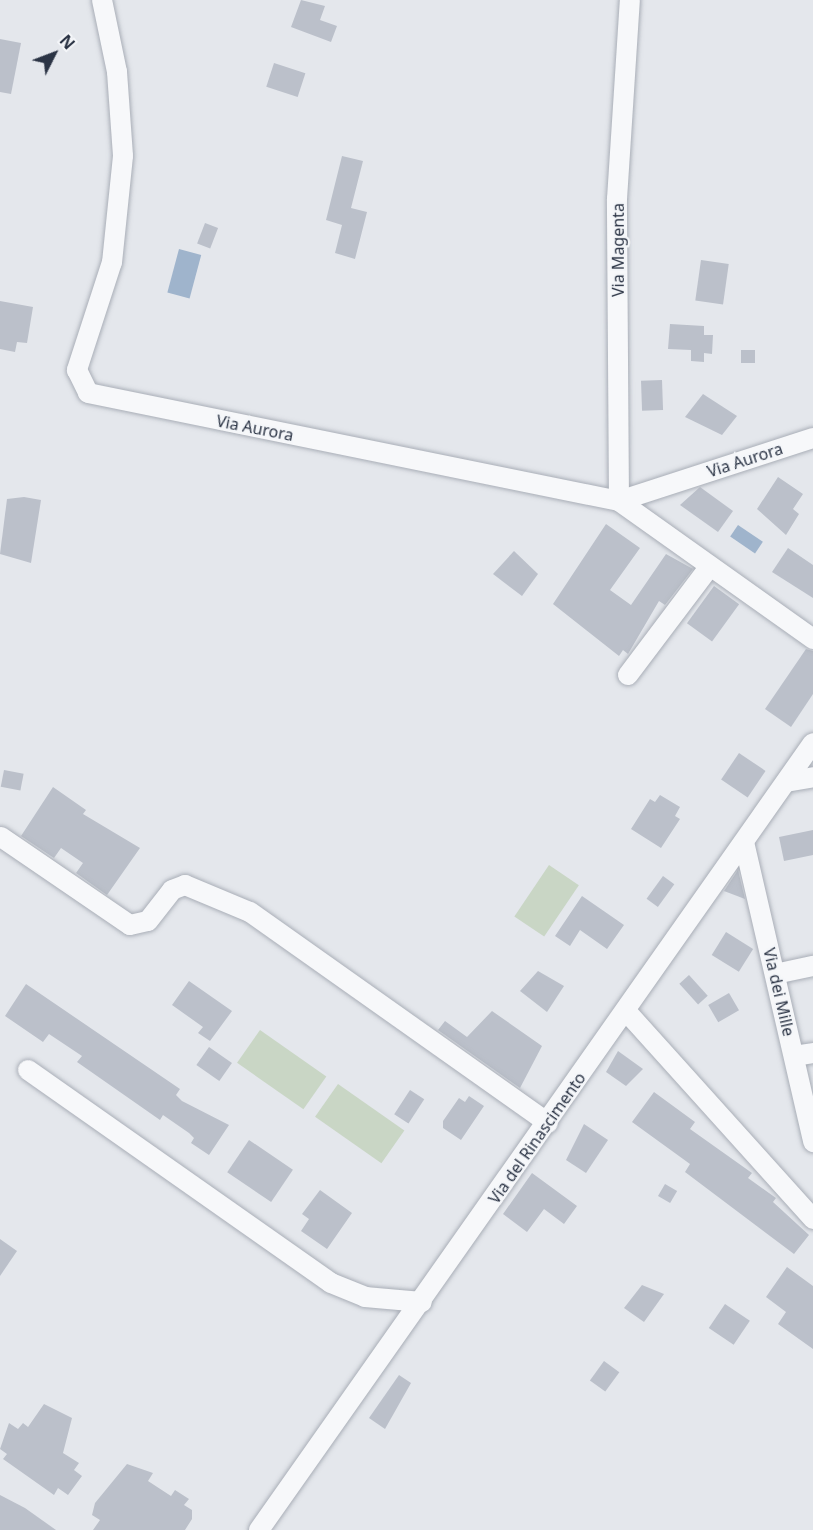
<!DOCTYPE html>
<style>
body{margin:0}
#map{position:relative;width:813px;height:1530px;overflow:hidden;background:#e4e7ec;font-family:"Noto Sans",sans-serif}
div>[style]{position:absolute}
.green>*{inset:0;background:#c9d6c5;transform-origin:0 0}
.water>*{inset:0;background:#9fb4cc;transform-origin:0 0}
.building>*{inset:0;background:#bbc0ca;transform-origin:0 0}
.roads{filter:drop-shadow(0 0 2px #a9aeb7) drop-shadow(0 0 2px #a9aeb7)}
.minor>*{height:20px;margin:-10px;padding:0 10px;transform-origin:10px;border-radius:10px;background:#f7f8fa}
span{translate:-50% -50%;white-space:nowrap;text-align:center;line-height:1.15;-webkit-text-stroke:4.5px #f4f6f9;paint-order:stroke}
.street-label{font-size:16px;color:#2b3445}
.north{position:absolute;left:24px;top:24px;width:60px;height:60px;-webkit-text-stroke:4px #f4f6f9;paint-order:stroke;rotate:48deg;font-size:16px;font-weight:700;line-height:24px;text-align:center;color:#2b3445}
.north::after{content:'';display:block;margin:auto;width:21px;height:27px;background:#2b3445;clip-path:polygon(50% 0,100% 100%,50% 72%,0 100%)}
</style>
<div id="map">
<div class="green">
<div style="left:549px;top:865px;width:36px;height:62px;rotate:34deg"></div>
<div style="left:260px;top:1030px;width:81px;height:40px;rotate:35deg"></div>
<div style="left:338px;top:1084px;width:81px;height:40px;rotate:35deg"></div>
</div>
<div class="water">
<div style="left:179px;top:249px;width:23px;height:45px;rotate:15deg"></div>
<div style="left:738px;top:525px;width:30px;height:14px;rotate:34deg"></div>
</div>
<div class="building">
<div style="clip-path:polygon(301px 0,325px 6px,320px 20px,337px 26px,331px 42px,291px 27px)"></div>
<div style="clip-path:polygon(0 39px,21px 43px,11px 94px,0 92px)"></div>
<div style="left:274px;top:63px;width:33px;height:25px;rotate:18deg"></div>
<div style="clip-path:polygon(342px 156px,363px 161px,351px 208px,367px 212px,355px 259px,335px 253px,342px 225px,326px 220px)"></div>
<div style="left:205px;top:223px;width:14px;height:22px;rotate:21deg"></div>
<div style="left:701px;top:260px;width:28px;height:41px;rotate:8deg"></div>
<div style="clip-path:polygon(0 301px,33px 307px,27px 343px,17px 342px,15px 352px,0 349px)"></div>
<div style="clip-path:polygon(670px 324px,704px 326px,704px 335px,713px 335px,712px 354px,704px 353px,704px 362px,691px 361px,691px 350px,668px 349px)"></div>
<div style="left:741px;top:350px;width:14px;height:13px"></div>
<div style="left:662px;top:380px;width:30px;height:21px;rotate:88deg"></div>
<div style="clip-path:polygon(703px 394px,737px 416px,722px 435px,685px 417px)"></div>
<div style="clip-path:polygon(778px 477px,803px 494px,793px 509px,799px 514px,786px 535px,757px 509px)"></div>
<div style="clip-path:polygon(700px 487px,733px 511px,718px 532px,680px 505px)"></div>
<div style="clip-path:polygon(24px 497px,41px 500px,31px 563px,0 554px,7px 499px)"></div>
<div style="clip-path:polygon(606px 524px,640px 548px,610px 590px,631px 605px,666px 554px,693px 569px,665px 605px,659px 601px,628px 654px,623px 650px,619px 656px,553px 604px)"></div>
<div style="clip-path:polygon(788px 548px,813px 565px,813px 598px,772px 572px)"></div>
<div style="clip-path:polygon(514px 551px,538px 574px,522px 596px,493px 574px)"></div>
<div style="left:714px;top:586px;width:31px;height:46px;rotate:36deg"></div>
<div style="clip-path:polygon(806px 649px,813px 651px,813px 694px,791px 727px,765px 709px)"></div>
<div style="left:739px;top:753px;width:32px;height:32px;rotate:34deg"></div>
<div style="left:4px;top:770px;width:20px;height:17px;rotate:11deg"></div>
<div style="clip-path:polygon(53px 787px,86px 810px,83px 814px,140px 848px,107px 895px,76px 873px,83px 863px,61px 848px,54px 858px,21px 836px)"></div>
<div style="clip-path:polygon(660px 795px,680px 807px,675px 816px,680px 819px,661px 848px,631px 829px,650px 799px,655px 802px)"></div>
<div style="clip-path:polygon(813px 830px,813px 855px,784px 861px,779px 837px)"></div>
<div style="clip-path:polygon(738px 870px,745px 899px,724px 891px)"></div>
<div style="left:663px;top:876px;width:14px;height:28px;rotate:36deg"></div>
<div style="clip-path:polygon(582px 896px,624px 925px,607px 949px,580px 930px,570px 946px,555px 936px)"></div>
<div style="left:726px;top:932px;width:32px;height:27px;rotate:32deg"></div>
<div style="clip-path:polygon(538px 971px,564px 986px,547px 1012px,520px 991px)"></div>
<div style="left:689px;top:975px;width:28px;height:13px;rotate:48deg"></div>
<div style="clip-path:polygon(189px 981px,232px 1011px,210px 1041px,198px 1033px,203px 1027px,172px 1005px)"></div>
<div style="clip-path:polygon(26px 984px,180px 1089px,176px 1095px,182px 1101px,229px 1125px,209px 1155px,191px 1143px,194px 1138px,189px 1133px,163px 1115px,160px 1120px,77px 1062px,82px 1056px,49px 1034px,43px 1042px,5px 1016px)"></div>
<div style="left:729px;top:993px;width:20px;height:24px;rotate:60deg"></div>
<div style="clip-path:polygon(492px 1011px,542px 1046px,520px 1088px,438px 1030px,445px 1021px,467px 1037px)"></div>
<div style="left:209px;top:1047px;width:28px;height:22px;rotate:35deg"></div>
<div style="clip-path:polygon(618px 1051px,643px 1069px,626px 1086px,606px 1072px)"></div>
<div style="left:410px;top:1090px;width:17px;height:29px;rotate:33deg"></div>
<div style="clip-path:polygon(654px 1092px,695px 1122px,690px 1129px,752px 1173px,748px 1178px,776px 1198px,773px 1202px,809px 1235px,794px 1254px,685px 1172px,690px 1164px,632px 1122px)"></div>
<div style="clip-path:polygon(469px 1096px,484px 1106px,461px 1140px,443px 1128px,443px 1121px,459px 1098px,465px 1102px)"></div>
<div style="clip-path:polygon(584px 1124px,608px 1140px,586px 1173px,566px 1160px)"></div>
<div style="left:249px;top:1140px;width:53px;height:39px;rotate:34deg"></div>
<div style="clip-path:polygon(532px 1173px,577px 1206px,564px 1224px,544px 1209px,527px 1232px,503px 1214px)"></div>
<div style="left:665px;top:1184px;width:14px;height:14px;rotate:30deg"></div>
<div style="clip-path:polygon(320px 1190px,352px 1213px,327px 1249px,301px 1231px,309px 1219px,302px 1214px)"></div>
<div style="clip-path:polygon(0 1239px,17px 1251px,0 1276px)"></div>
<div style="clip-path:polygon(787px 1267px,813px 1286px,813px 1349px,778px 1324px,786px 1312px,766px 1297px)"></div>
<div style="clip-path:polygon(642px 1285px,664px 1294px,644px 1322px,624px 1308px)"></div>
<div style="left:725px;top:1304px;width:30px;height:29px;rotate:34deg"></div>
<div style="left:604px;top:1361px;width:19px;height:24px;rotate:36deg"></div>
<div style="clip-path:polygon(399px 1375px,411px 1383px,385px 1429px,369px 1418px)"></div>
<div style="clip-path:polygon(44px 1404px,72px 1418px,63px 1453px,79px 1463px,74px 1470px,82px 1476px,68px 1495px,58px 1488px,54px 1495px,3px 1459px,7px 1454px,0 1449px,9px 1423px,18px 1429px,23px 1423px,28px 1427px)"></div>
<div style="clip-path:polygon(127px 1464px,153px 1473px,148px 1481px,171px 1496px,175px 1490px,189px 1499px,184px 1505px,192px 1510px,192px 1519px,185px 1530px,93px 1530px,100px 1520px,92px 1515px,95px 1503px)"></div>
<div style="clip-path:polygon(0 1495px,25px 1508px,56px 1530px,0 1530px)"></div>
</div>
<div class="roads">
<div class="minor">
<div style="left:102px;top:0;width:74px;rotate:78.2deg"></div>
<div style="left:117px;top:72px;width:84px;rotate:85.9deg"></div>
<div style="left:123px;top:156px;width:107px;rotate:95.9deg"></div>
<div style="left:112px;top:262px;width:114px;rotate:108deg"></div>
<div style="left:77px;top:370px;width:25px;rotate:64deg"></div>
<div style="left:88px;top:393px;width:542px;rotate:11.5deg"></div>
<div style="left:619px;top:501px;width:204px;rotate:-18deg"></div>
<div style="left:619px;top:501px;width:302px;rotate:-90.4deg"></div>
<div style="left:617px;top:199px;width:199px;rotate:-86.3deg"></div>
<div style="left:619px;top:501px;width:238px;rotate:35.4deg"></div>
<div style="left:628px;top:675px;width:136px;rotate:-53deg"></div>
<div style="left:786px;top:782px;width:27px;rotate:-10deg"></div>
<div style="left:1px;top:837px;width:156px;rotate:34.3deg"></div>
<div style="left:130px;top:925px;width:18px;rotate:-13deg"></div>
<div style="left:148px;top:921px;width:39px;rotate:-52deg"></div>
<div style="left:172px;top:890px;width:14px;rotate:-21deg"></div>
<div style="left:185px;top:885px;width:70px;rotate:22.6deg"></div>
<div style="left:250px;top:912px;width:365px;rotate:35.3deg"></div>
<div style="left:744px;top:842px;width:308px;rotate:77deg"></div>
<div style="left:775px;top:974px;width:39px;rotate:-12deg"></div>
<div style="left:626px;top:1011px;width:280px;rotate:48deg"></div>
<div style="left:794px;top:1056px;width:19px;rotate:-9deg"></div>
<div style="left:28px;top:1070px;width:370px;rotate:35.1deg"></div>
<div style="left:331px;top:1283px;width:37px;rotate:22deg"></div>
<div style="left:365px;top:1297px;width:57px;rotate:5deg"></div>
<div style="left:259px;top:1530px;width:962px;rotate:-54.86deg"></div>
</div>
</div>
<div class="street-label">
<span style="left:618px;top:250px;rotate:-90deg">Via Magenta</span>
<span style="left:255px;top:428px;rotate:11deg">Via Aurora</span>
<span style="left:745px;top:460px;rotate:-18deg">Via Aurora</span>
<span style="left:779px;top:992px;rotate:77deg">Via dei Mille</span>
<span style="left:537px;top:1138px;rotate:-55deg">Via del Rinascimento</span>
</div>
<div class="north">N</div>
</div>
